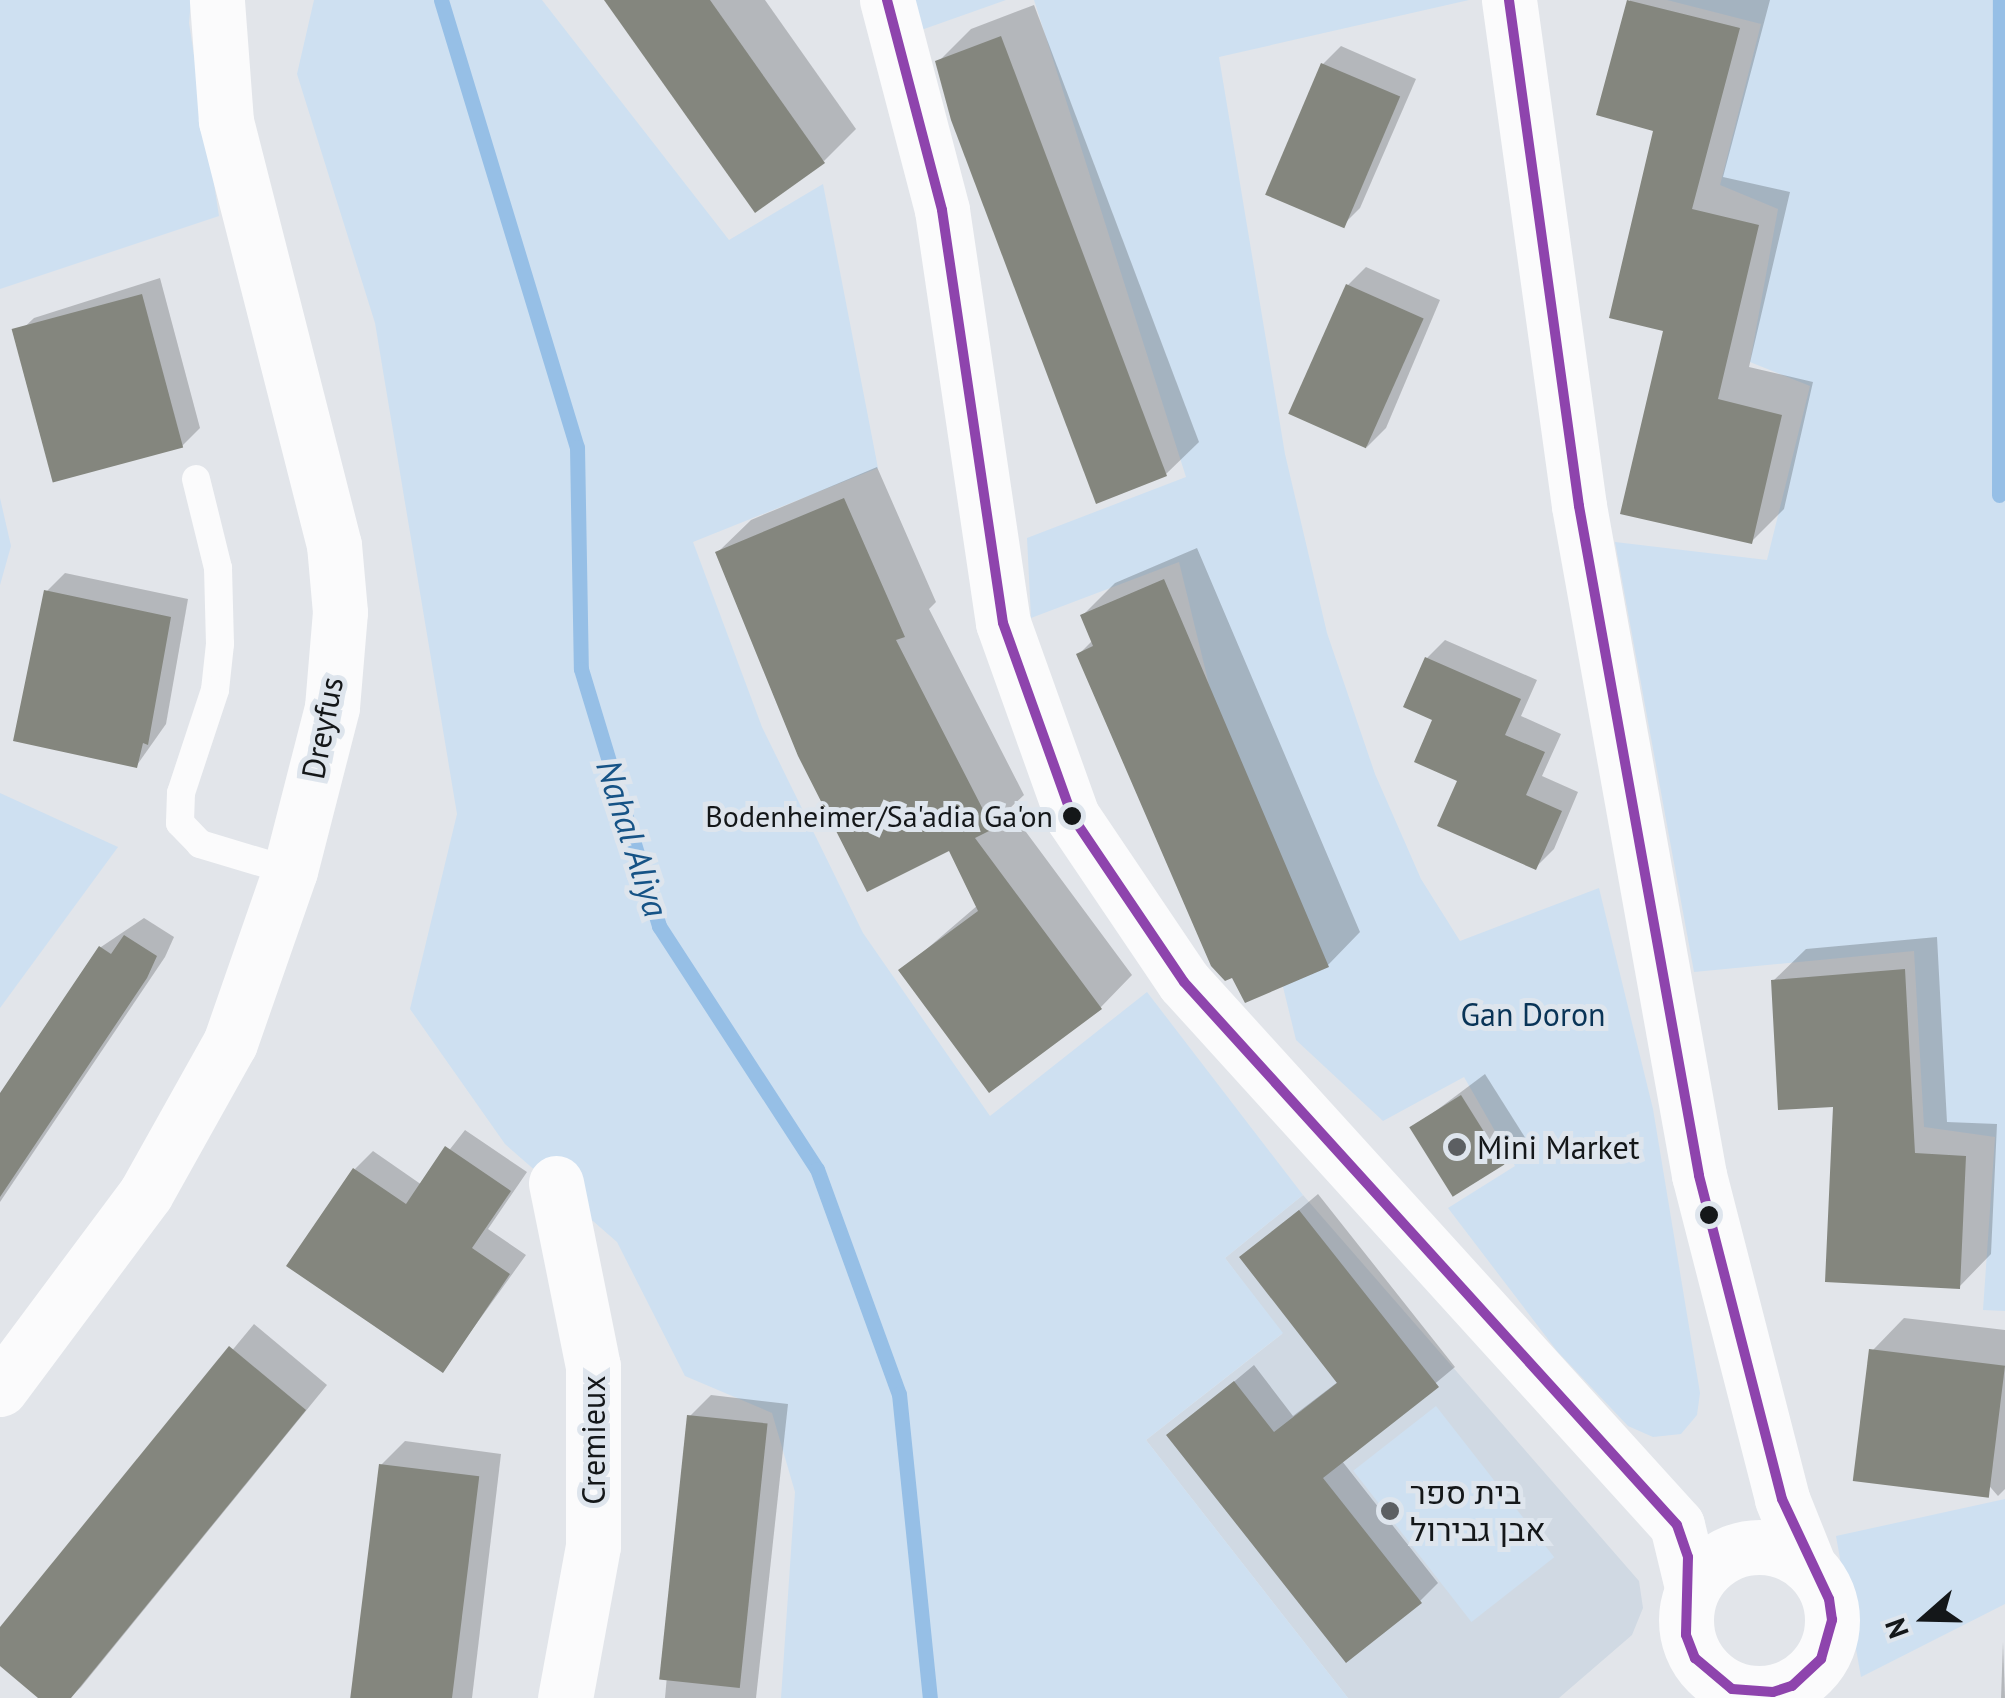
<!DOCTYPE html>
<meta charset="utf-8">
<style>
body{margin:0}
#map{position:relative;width:2005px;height:1698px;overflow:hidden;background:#e2e5ea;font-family:"PT Sans",Heebo,sans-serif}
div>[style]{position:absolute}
.built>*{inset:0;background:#d0d9e3}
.green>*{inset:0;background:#cee0f1;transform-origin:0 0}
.shadow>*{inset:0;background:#0003}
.stream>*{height:15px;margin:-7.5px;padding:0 7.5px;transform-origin:7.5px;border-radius:7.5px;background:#96bfe6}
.building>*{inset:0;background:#84867e;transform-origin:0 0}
.service>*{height:28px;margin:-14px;padding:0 14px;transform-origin:14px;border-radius:14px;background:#fbfbfc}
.minor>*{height:55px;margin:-27.5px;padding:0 27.5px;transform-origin:27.5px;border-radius:27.5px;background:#fbfbfc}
.minor>.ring{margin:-27.5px;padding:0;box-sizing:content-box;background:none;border:55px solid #fbfbfc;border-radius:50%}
.bus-1>*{height:10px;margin:-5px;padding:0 5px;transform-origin:5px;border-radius:5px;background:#8e44ad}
.dots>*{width:28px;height:28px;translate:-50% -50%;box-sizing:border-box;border:5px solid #dee5ed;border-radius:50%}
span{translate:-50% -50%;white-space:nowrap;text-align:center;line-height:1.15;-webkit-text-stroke:10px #dee5ed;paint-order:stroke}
.bus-label{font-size:30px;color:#141719}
.right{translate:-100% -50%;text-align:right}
.street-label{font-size:32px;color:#141719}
.park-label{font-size:32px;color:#093457}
.poi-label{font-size:32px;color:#141719}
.left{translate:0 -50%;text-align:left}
.water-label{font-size:35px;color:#165386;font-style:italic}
.north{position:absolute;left:1875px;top:1568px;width:100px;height:100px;-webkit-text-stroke:8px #dee5ed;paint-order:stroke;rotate:250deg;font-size:28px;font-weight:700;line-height:40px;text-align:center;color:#141719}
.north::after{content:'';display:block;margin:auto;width:35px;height:45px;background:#141719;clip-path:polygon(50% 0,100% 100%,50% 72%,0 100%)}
</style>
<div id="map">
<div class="built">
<div style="clip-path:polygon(1303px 1195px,1639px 1581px,1643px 1608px,1632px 1635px,1559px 1698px,1348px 1698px,1146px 1440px,1282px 1334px,1225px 1258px)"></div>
</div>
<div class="green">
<div style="clip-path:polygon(0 0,191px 0,189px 23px,219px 216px,0 289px)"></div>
<div style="clip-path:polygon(314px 0,542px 0,729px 240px,823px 184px,878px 468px,693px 542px,762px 727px,863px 933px,990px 1116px,1147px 992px,1303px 1195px,1225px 1258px,1283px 1333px,1146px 1440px,1348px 1698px,781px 1698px,795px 1492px,772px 1413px,685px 1376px,617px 1242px,505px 1144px,410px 1009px,457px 814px,375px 323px,297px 74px)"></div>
<div style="clip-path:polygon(903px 0,1006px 0,910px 34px)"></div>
<div style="clip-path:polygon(1034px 0,1469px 0,1219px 57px,1285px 454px,1327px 633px,1375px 774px,1421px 879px,1460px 941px,1599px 888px,1653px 1109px,1700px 1393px,1697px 1415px,1681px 1434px,1653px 1437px,1628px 1426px,1557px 1351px,1448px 1208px,1515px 1166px,1464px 1077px,1383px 1121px,1296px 1040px,1179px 562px,1031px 618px,1027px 538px,1186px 477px)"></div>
<div style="clip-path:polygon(1667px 0,2005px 0,2005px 1311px,1983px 1310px,1995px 1137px,1924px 1127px,1914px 951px,1694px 972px,1615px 542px,1767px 560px,1810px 386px,1750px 362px,1778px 209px,1720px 185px,1761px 24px)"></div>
<div style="clip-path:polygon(0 498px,11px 546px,0 585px)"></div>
<div style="clip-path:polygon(0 793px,118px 847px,0 1008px)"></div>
<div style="left:1436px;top:1406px;width:192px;height:105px;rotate:52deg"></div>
<div style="clip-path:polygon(2005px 1499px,2005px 1604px,1861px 1677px,1836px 1536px)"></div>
</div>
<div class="shadow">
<div style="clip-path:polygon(607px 0,765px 0,856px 129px,824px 161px)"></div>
<div style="clip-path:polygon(1630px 0,1770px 0,1723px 177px,1790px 192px,1749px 367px,1813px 382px,1784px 509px,1751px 542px,1666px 329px,1656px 129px,1599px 114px)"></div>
<div style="clip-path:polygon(1034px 5px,1199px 442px,1166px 474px,938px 62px,971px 29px)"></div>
<div style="clip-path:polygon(1341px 46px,1416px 79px,1360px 208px,1342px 226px,1323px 64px)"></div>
<div style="clip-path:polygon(1366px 267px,1440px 300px,1386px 428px,1367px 447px,1348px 285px)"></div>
<div style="clip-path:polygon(160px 278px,200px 428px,182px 446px,15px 336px,34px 318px)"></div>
<div style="clip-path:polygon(877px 467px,936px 602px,929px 609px,1024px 795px,1009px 809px,1132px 975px,1100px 1008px,901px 971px,978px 905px,950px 848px,718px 552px,751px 520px)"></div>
<div style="clip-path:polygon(1197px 548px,1360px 932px,1328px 965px,1079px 654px,1093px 640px,1083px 615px,1115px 583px)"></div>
<div style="clip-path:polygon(65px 573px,188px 599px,166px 724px,137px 765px,47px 591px)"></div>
<div style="clip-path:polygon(1445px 640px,1537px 680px,1521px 716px,1561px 734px,1542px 776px,1578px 792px,1554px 849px,1536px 867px,1460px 780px,1436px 719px,1427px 658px)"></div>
<div style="clip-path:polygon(144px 918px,174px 937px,165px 957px,0 1202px,0 1097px,101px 947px)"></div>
<div style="clip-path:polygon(1937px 937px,1947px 1122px,1997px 1124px,1991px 1254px,1959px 1287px,1835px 1104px,1773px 981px,1806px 949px)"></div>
<div style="clip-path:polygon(1485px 1074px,1526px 1139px,1502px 1163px,1413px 1128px)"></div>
<div style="clip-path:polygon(465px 1130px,527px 1172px,488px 1229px,526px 1255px,443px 1370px,355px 1169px,373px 1151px,422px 1185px)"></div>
<div style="clip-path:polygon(1318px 1194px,1455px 1367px,1342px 1461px,1438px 1583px,1420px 1601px,1170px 1435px,1254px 1365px,1293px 1416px,1339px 1381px,1242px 1258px)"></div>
<div style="clip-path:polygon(1904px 1318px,2005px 1330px,2005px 1489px,1998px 1496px,1872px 1351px)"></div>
<div style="clip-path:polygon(254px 1324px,327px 1385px,81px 1687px,70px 1698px,42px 1698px,0 1663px,0 1631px)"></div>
<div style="clip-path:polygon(711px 1395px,788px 1404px,756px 1698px,665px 1698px,690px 1416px)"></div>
<div style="clip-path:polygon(405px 1441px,501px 1454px,472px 1698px,354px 1698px,381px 1465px)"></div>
<div style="clip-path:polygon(2003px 1642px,2005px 1698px,2001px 1698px)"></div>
</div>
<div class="stream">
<div style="left:441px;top:0;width:467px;rotate:73.1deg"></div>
<div style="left:577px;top:447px;width:222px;rotate:89deg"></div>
<div style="left:581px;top:669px;width:269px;rotate:73.1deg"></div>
<div style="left:659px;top:926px;width:290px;rotate:57deg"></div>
<div style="left:817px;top:1169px;width:239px;rotate:70deg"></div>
<div style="left:899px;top:1394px;width:306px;rotate:84.2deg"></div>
<div style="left:1999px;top:495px;width:495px;rotate:-89.9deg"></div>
</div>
<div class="building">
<div style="clip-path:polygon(604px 0,710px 0,825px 163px,755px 213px)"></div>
<div style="clip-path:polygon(1627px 0,1740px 28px,1692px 209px,1759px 225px,1718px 399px,1782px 415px,1752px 544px,1620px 514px,1663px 331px,1609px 318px,1653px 131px,1596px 115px)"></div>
<div style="clip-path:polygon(1001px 36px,1167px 476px,1096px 504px,951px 120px,935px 61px)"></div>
<div style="left:1321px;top:63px;width:86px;height:143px;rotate:23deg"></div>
<div style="left:1346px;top:284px;width:85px;height:142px;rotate:24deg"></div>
<div style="left:142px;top:294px;width:159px;height:135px;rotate:75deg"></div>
<div style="clip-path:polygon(844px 498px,905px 637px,896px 640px,993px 829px,975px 838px,1102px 1009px,989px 1093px,898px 970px,978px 911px,949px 851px,867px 892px,798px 756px,715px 552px)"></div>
<div style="clip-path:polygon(1164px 579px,1329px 967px,1245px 1003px,1232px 978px,1225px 981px,1211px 966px,1076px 654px,1093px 646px,1080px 615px)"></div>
<div style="clip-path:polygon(44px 590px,171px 617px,148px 745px,143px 743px,137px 768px,13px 741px)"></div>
<div style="clip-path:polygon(1425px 657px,1521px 699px,1505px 735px,1545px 752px,1526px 795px,1562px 811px,1536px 870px,1437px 826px,1457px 781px,1414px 762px,1432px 720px,1403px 707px)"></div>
<div style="clip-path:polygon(124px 935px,157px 956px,147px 978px,0 1197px,0 1093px,99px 946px,111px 954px)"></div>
<div style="clip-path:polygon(1905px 969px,1915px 1153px,1966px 1156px,1960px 1289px,1825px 1282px,1833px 1107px,1778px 1110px,1771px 980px)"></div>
<div style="left:1461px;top:1095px;width:82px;height:61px;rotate:58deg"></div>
<div style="clip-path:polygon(445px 1146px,511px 1191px,472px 1248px,510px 1274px,443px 1373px,286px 1266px,353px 1168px,406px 1204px)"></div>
<div style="clip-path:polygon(1299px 1210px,1439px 1387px,1323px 1478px,1422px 1603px,1346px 1663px,1166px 1435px,1234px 1381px,1274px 1432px,1337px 1383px,1239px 1257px)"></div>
<div style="clip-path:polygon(229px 1346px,306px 1410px,71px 1698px,38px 1698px,0 1666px,0 1627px)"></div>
<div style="left:1869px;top:1349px;width:137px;height:133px;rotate:7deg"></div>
<div style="left:687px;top:1415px;width:81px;height:266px;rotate:6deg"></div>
<div style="left:379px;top:1464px;width:101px;height:236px;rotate:7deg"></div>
</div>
<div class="service">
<div style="left:196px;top:479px;width:92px;rotate:76.1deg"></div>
<div style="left:218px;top:568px;width:76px;rotate:88.5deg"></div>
<div style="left:220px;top:644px;width:46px;rotate:96.2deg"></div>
<div style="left:215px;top:690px;width:108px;rotate:108.3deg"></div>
<div style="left:181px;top:793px;width:30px;rotate:92deg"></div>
<div style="left:180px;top:823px;width:29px;rotate:46deg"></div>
<div style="left:200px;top:844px;width:94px;rotate:16.7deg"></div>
</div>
<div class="minor">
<div style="left:887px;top:0;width:217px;rotate:75.3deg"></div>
<div style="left:942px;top:210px;width:417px;rotate:81.6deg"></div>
<div style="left:1003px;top:623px;width:205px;rotate:70.3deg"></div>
<div style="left:1072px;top:816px;width:200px;rotate:56deg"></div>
<div style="left:1184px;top:982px;width:733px;rotate:47.76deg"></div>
<div style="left:1677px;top:1525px;width:64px;rotate:76.4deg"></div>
<div style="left:1509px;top:0;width:511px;rotate:82.12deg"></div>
<div style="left:1579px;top:506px;width:680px;rotate:79.83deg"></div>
<div style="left:1699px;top:1175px;width:334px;rotate:75.6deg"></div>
<div style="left:1782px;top:1499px;width:70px;rotate:68.2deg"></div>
<div style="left:556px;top:1183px;width:187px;rotate:78.6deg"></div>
<div style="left:593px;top:1366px;width:180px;rotate:90deg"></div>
<div style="left:593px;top:1546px;width:155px;rotate:100.4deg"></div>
<div style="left:0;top:1389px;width:244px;rotate:-53.3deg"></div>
<div style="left:146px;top:1193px;width:172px;rotate:-60.8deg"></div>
<div style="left:230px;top:1043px;width:182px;rotate:-70.8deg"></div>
<div style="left:290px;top:871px;width:169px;rotate:-75.6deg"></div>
<div style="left:332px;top:707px;width:95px;rotate:-85.2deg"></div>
<div style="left:340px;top:612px;width:67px;rotate:-95.1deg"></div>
<div style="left:334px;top:545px;width:438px;rotate:-104.3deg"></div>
<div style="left:226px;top:121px;width:121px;rotate:-94.3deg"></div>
<div class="ring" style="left:1686px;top:1547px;width:91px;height:91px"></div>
</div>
<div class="bus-1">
<div style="left:887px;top:0;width:217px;rotate:75.3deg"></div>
<div style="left:942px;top:210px;width:417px;rotate:81.6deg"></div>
<div style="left:1003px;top:623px;width:205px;rotate:70.3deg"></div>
<div style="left:1072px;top:816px;width:200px;rotate:56deg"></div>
<div style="left:1184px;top:982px;width:733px;rotate:47.76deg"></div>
<div style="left:1677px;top:1525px;width:34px;rotate:71deg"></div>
<div style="left:1688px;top:1557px;width:78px;rotate:91.5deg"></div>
<div style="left:1686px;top:1635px;width:25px;rotate:69deg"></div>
<div style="left:1695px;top:1658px;width:48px;rotate:40deg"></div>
<div style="left:1732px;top:1689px;width:41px;rotate:4.2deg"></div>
<div style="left:1773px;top:1692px;width:20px;rotate:-18deg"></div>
<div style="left:1792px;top:1686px;width:40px;rotate:-43deg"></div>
<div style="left:1821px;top:1659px;width:41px;rotate:-74.2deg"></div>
<div style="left:1832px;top:1620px;width:21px;rotate:-98deg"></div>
<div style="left:1829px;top:1599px;width:110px;rotate:-115.2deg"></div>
<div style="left:1782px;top:1499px;width:334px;rotate:-104.4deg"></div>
<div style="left:1699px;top:1175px;width:680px;rotate:-100.17deg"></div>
<div style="left:1579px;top:506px;width:511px;rotate:-97.88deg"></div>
</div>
<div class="dots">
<div style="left:1072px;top:816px;background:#141719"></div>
<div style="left:1457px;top:1147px;background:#5c5f62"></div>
<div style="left:1709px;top:1215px;background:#141719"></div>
<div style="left:1390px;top:1511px;background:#5c5f62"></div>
</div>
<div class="bus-label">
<span class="right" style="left:1053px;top:816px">Bodenheimer/Sa'adia Ga'on</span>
</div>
<div class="street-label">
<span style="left:322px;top:728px;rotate:-79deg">Dreyfus</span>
<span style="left:593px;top:1440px;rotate:-90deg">Cremieux</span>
</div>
<div class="park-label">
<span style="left:1533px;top:1014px">Gan Doron</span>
</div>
<div class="poi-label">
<span class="left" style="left:1477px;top:1147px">Mini Market</span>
<span class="left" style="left:1410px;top:1511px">בית ספר<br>אבן גבירול</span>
</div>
<div class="water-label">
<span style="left:633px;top:838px;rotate:72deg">Nahal Aliya</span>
</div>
<div class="north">N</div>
</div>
